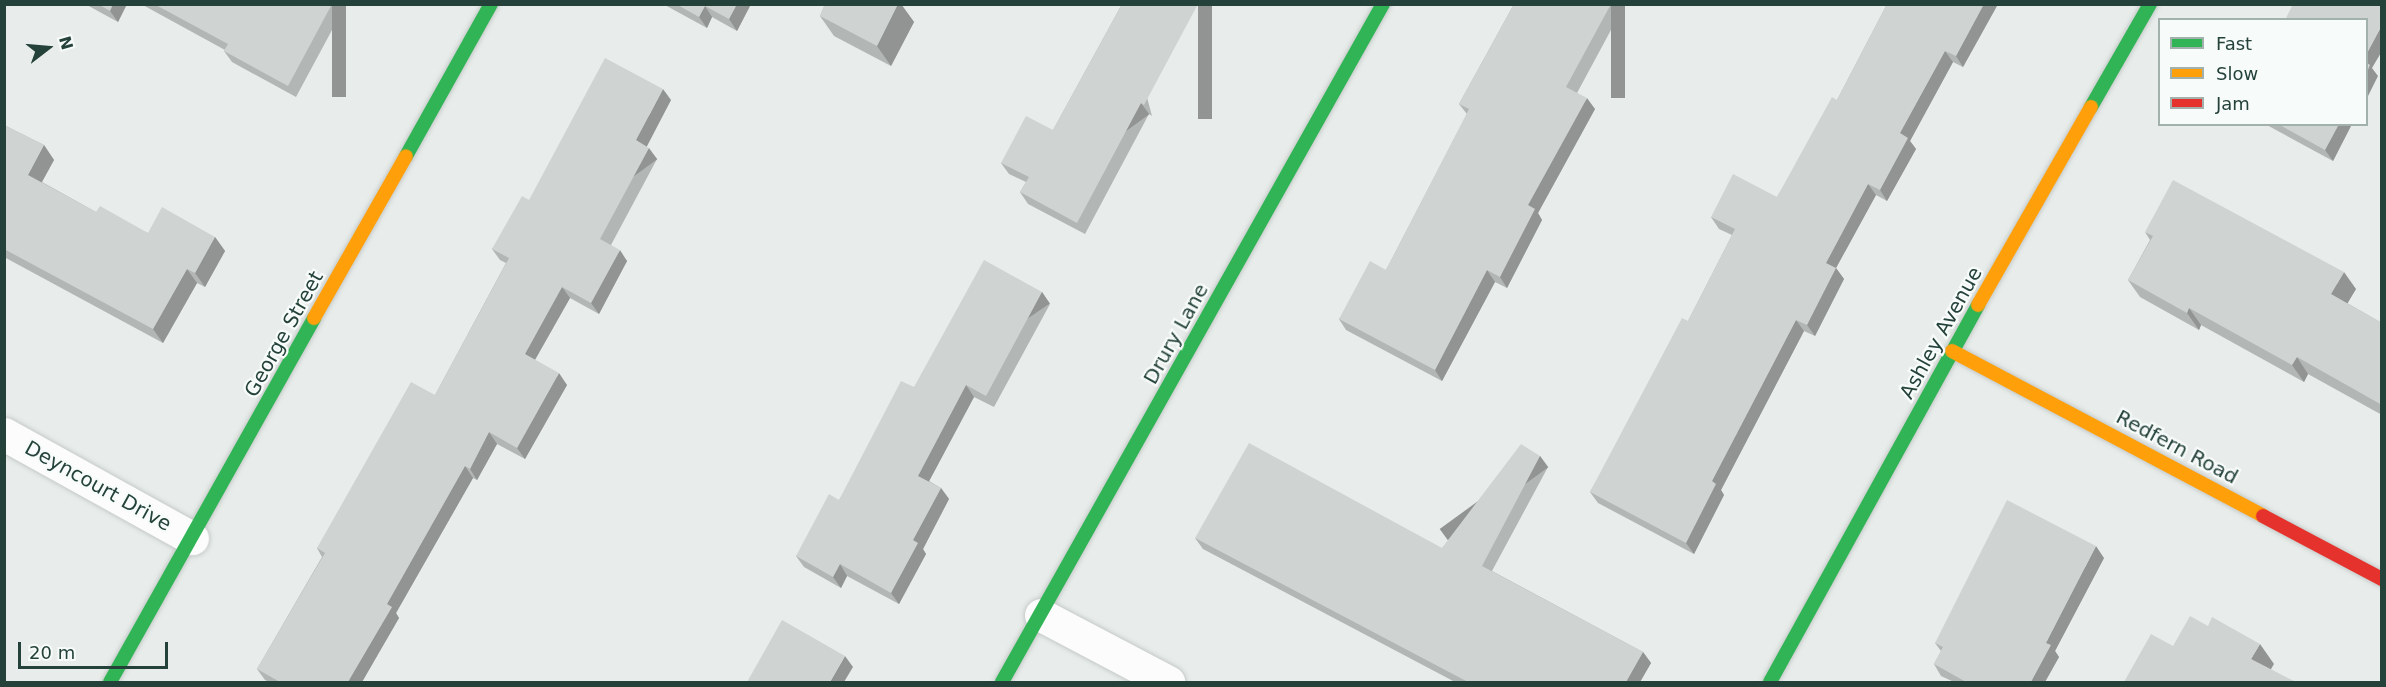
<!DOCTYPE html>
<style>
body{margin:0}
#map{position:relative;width:2386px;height:687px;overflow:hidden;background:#e8edeb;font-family:"DejaVu Sans",sans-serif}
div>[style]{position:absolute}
.roads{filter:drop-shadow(0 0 2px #c5cac8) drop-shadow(0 0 2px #c5cac8)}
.street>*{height:33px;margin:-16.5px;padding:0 16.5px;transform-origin:16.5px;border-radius:16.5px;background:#fcfcfc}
.fast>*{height:14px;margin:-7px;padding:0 7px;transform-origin:7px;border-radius:7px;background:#30b455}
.slow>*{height:14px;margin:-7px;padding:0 7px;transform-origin:7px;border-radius:7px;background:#ff9f0a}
.jam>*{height:14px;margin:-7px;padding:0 7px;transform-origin:7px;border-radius:7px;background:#e5322d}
.wall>*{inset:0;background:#b2b6b5}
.shaded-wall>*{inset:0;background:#919493;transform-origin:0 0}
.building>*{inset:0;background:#cfd4d2}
span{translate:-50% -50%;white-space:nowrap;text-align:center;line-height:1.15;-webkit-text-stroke:4.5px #f7fbf9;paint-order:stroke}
.street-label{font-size:20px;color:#24423a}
.frame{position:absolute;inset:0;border:6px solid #24423a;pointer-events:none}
.legend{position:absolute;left:2158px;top:18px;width:210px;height:108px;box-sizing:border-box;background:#f7fbf9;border:2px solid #a3b1ad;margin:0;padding:8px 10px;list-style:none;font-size:18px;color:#24423a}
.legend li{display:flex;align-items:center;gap:12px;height:30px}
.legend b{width:30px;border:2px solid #a3b1ad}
.north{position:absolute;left:18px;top:18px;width:60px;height:60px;-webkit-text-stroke:4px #f7fbf9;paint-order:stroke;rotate:74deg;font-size:16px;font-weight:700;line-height:24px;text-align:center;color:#24423a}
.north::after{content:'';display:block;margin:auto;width:21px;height:27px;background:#24423a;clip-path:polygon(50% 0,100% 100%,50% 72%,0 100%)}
.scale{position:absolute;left:18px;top:642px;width:150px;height:27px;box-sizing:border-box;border:3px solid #24423a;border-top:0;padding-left:8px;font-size:18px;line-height:21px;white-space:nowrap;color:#24423a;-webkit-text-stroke:4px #f7fbf9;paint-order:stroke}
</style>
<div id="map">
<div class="roads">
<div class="street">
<div style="left:4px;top:434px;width:215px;rotate:29deg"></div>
<div style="left:1041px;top:615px;width:144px;rotate:27.8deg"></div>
</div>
<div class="fast">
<div style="left:2091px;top:107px;width:119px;rotate:-60.2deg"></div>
<div style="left:406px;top:156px;width:174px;rotate:-60.8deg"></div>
<div style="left:110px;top:682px;width:417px;rotate:-60.7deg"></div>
<div style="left:1002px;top:682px;width:778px;rotate:-60.67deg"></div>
<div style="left:1770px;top:682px;width:431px;rotate:-61.1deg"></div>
</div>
<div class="slow">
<div style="left:1978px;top:305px;width:228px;rotate:-60.3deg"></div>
<div style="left:314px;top:318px;width:186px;rotate:-60.4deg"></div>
<div style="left:1952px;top:351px;width:352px;rotate:27.9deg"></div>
</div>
<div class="jam">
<div style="left:2263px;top:516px;width:135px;rotate:27.9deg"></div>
</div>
</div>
<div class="wall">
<div style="clip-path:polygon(85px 4px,127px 4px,118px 22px)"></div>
<div style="clip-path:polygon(141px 4px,346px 4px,296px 97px,232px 62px,224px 51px,225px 50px)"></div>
<div style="clip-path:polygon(663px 4px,751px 4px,737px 31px,712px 17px,707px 28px)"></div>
<div style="clip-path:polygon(825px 4px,901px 4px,914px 22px,891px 66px,834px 36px,820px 16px)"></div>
<div style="clip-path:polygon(1122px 4px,1152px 116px,1149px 114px,1085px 234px,1028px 204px,1020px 192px,1026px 182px,1009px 174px,1001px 163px,1053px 130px)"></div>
<div style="clip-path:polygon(1514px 4px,1625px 4px,1577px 93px,1595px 109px,1538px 213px,1542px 220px,1507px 288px,1495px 282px,1442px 381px,1346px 330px,1339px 319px,1386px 270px,1467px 114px,1459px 104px)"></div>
<div style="clip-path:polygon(1887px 4px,1998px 4px,1963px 67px,1953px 62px,1910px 141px,1916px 149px,1887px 201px,1876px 195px,1836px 268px,1844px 279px,1815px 336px,1804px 331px,1721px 490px,1724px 495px,1694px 554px,1598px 503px,1590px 492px,1688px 321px,1732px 235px,1719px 229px,1711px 217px,1777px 197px,1837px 100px)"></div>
<div style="clip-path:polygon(671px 100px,646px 146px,657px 159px,611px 245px,627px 261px,599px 314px,570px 298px,535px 360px,567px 385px,525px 459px,497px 444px,477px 480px,473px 478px,396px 613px,399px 618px,362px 682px,269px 682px,265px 680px,257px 669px,322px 557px,317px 548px,435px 395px,506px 263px,500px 260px,492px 249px,529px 200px)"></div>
<div style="clip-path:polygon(2265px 124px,2352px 124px,2333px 161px)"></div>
<div style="clip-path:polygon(4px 125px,44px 145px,54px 160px,42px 182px,96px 212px,148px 233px,215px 237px,225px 251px,205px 287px,197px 283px,163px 343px,4px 257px)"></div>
<div style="clip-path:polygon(2145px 232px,2356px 289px,2347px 303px,2382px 323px,2382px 415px,2308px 374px,2304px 382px,2201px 325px,2199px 330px,2140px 297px,2128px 280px,2150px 240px)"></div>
<div style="clip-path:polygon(1042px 292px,1050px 304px,994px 407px,974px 397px,929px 481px,941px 488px,949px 499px,923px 549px,926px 554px,899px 604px,847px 576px,841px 588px,804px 567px,796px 556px,839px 500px,914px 387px)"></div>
<div style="clip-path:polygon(1540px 456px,1548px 467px,1492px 571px,1643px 652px,1651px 663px,1640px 682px,1455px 682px,1203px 549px,1195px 538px,1442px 548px)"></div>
<div style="clip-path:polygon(2104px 558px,2055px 651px,2059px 657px,2045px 682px,1954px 682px,1941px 676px,1934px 664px,1941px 651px,1935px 643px)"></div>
</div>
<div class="shaded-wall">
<div style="clip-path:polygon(113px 4px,127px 4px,118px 22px,110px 11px)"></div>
<div style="left:332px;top:4px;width:14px;height:93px"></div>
<div style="clip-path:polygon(737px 4px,751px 4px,737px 31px,729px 19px)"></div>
<div style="clip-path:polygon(898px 4px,901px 4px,914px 22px,891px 66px,877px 46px)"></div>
<div style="left:1198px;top:4px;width:14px;height:115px"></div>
<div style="left:1611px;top:4px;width:14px;height:94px"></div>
<div style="clip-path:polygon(1984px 4px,1998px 4px,1963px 67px,1956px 56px)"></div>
<div style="clip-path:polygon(705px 6px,712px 17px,707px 28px,699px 17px)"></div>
<div style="clip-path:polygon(2382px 25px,2382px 51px,2372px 68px,2378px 76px,2367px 98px,2367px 53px)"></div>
<div style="clip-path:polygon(1945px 51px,1953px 62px,1910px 141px,1916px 149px,1887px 201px,1880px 190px,1900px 133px)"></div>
<div style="clip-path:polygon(663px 89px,671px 100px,644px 152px,636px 140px)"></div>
<div style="clip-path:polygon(1587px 98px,1595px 109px,1538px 213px,1542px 220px,1507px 288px,1500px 277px,1528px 205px)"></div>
<div style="left:1141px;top:103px;width:14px;height:136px;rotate:54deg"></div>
<div style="clip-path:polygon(2339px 124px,2352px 124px,2333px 161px,2325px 150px)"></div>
<div style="clip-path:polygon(44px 145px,54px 160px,38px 189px,28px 175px)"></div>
<div style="left:649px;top:148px;width:14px;height:103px;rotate:54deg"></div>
<div style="clip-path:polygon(1868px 184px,1876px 195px,1836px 268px,1844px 279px,1815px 336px,1807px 325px,1826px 263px)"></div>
<div style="clip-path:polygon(215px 237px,225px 251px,205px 287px,195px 273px)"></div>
<div style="clip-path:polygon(620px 250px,627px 261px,599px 314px,591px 303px)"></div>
<div style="clip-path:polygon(187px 269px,197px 283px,163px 343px,153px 329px)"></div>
<div style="clip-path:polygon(1487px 270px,1495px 282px,1442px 381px,1435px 370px)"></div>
<div style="clip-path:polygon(2344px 272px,2356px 289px,2343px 311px,2331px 294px)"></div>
<div style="clip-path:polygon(562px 287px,570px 298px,532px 365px,525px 354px)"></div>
<div style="left:1042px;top:292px;width:14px;height:118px;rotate:56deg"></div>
<div style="clip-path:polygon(2189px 308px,2201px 325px,2199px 330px,2187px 313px)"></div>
<div style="clip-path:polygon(1796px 320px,1804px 331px,1721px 490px,1724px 495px,1694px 554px,1686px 543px,1712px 481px)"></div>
<div style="clip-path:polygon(2297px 357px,2308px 374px,2304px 382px,2292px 365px)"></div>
<div style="clip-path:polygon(559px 373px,567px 385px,525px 459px,517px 448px)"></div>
<div style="clip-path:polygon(966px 385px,974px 397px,926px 487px,918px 476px)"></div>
<div style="clip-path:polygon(489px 432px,497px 444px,477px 480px,470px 469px)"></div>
<div style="left:1540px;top:456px;width:14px;height:124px;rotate:54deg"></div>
<div style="clip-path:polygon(465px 466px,473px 478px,396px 613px,399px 618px,362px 682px,348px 682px,387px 604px)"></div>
<div style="clip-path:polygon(941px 488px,949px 499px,923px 549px,926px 554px,899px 604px,891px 593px,913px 540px)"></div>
<div style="clip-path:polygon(2096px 546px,2104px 558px,2055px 651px,2059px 657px,2045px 682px,2031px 682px,2046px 643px)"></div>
<div style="clip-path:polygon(840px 564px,847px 576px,841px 588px,833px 577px)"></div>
<div style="clip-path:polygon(2260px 644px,2274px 664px,2265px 679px,2251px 659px)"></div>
<div style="clip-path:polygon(1643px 652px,1651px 663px,1640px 682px,1626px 682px)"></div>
<div style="clip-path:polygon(845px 656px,853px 667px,844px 682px,830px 682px)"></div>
</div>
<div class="building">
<div style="clip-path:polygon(98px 4px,113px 4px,110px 11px)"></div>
<div style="clip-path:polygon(154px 4px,332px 4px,288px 86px,224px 51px,228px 44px)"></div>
<div style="clip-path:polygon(676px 4px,737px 4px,729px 19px,705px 6px,699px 17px)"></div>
<div style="clip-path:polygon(825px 4px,898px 4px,877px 46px,820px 16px)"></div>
<div style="clip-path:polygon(1122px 4px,1198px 4px,1144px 105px,1141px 103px,1077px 223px,1020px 192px,1029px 177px,1001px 163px,1026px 116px,1053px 130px)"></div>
<div style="clip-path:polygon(1514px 4px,1611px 4px,1566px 87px,1587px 98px,1528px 205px,1535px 209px,1500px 277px,1487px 270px,1435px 370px,1339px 319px,1370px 261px,1386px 270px,1469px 109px,1459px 104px)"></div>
<div style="clip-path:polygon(1887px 4px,1984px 4px,1956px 56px,1945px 51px,1900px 133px,1908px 138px,1880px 190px,1868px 184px,1826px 263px,1836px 268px,1807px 325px,1796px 320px,1712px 481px,1716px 484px,1686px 543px,1590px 492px,1682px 318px,1688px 321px,1735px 229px,1711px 217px,1733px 174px,1777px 197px,1832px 97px,1837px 100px)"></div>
<div style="clip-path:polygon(2293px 4px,2382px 4px,2382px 25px,2367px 53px,2367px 20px,2285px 20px)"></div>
<div style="clip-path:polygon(605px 58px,663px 89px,636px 140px,649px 148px,600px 239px,620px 250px,591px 303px,562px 287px,525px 354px,559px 373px,517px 448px,489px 432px,470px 469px,465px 466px,387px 604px,392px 607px,348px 682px,280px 682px,257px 669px,325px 553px,317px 548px,411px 382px,435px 395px,509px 258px,492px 249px,522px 196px,529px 200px)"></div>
<div style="clip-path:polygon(2367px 63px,2370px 65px,2367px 72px)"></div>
<div style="clip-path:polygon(2278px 124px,2339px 124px,2325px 150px)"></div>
<div style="clip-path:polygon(4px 125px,44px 145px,28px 175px,96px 212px,100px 206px,148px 233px,162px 207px,215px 237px,195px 273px,187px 269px,153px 329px,4px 249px)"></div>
<div style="clip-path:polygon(2173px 180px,2344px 272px,2331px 294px,2382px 323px,2382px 405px,2297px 357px,2292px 365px,2189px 308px,2187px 313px,2128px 280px,2153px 236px,2145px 232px)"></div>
<div style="clip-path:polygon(984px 260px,1042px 292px,986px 396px,966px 385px,918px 476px,941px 488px,913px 540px,918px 543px,891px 593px,840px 564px,833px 577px,796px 556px,829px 494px,839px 500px,901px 381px,914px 387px)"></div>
<div style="clip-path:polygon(1249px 443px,1442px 548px,1521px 444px,1540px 456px,1482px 566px,1643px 652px,1626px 682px,1468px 682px,1195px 538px)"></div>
<div style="clip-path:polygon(2007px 500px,2096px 546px,2046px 643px,2051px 645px,2031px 682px,1966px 682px,1934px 664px,1943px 647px,1935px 643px)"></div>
<div style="clip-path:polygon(2190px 616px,2208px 626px,2212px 617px,2260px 644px,2251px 659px,2296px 682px,2124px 682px,2151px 634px,2173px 646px)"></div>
<div style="clip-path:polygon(782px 620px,845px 656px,830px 682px,747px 682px)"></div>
</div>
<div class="street-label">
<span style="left:1941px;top:333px;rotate:-61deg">Ashley Avenue</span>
<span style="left:284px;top:334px;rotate:-61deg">George Street</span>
<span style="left:1176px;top:334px;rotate:-61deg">Drury Lane</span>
<span style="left:2177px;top:447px;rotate:28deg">Redfern Road</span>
<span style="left:98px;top:486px;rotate:29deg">Deyncourt Drive</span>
</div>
<div class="frame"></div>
<ul class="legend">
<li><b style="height:8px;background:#30b455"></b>Fast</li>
<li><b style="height:8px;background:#ff9f0a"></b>Slow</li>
<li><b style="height:8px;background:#e5322d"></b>Jam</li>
</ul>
<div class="north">N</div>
<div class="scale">20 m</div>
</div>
